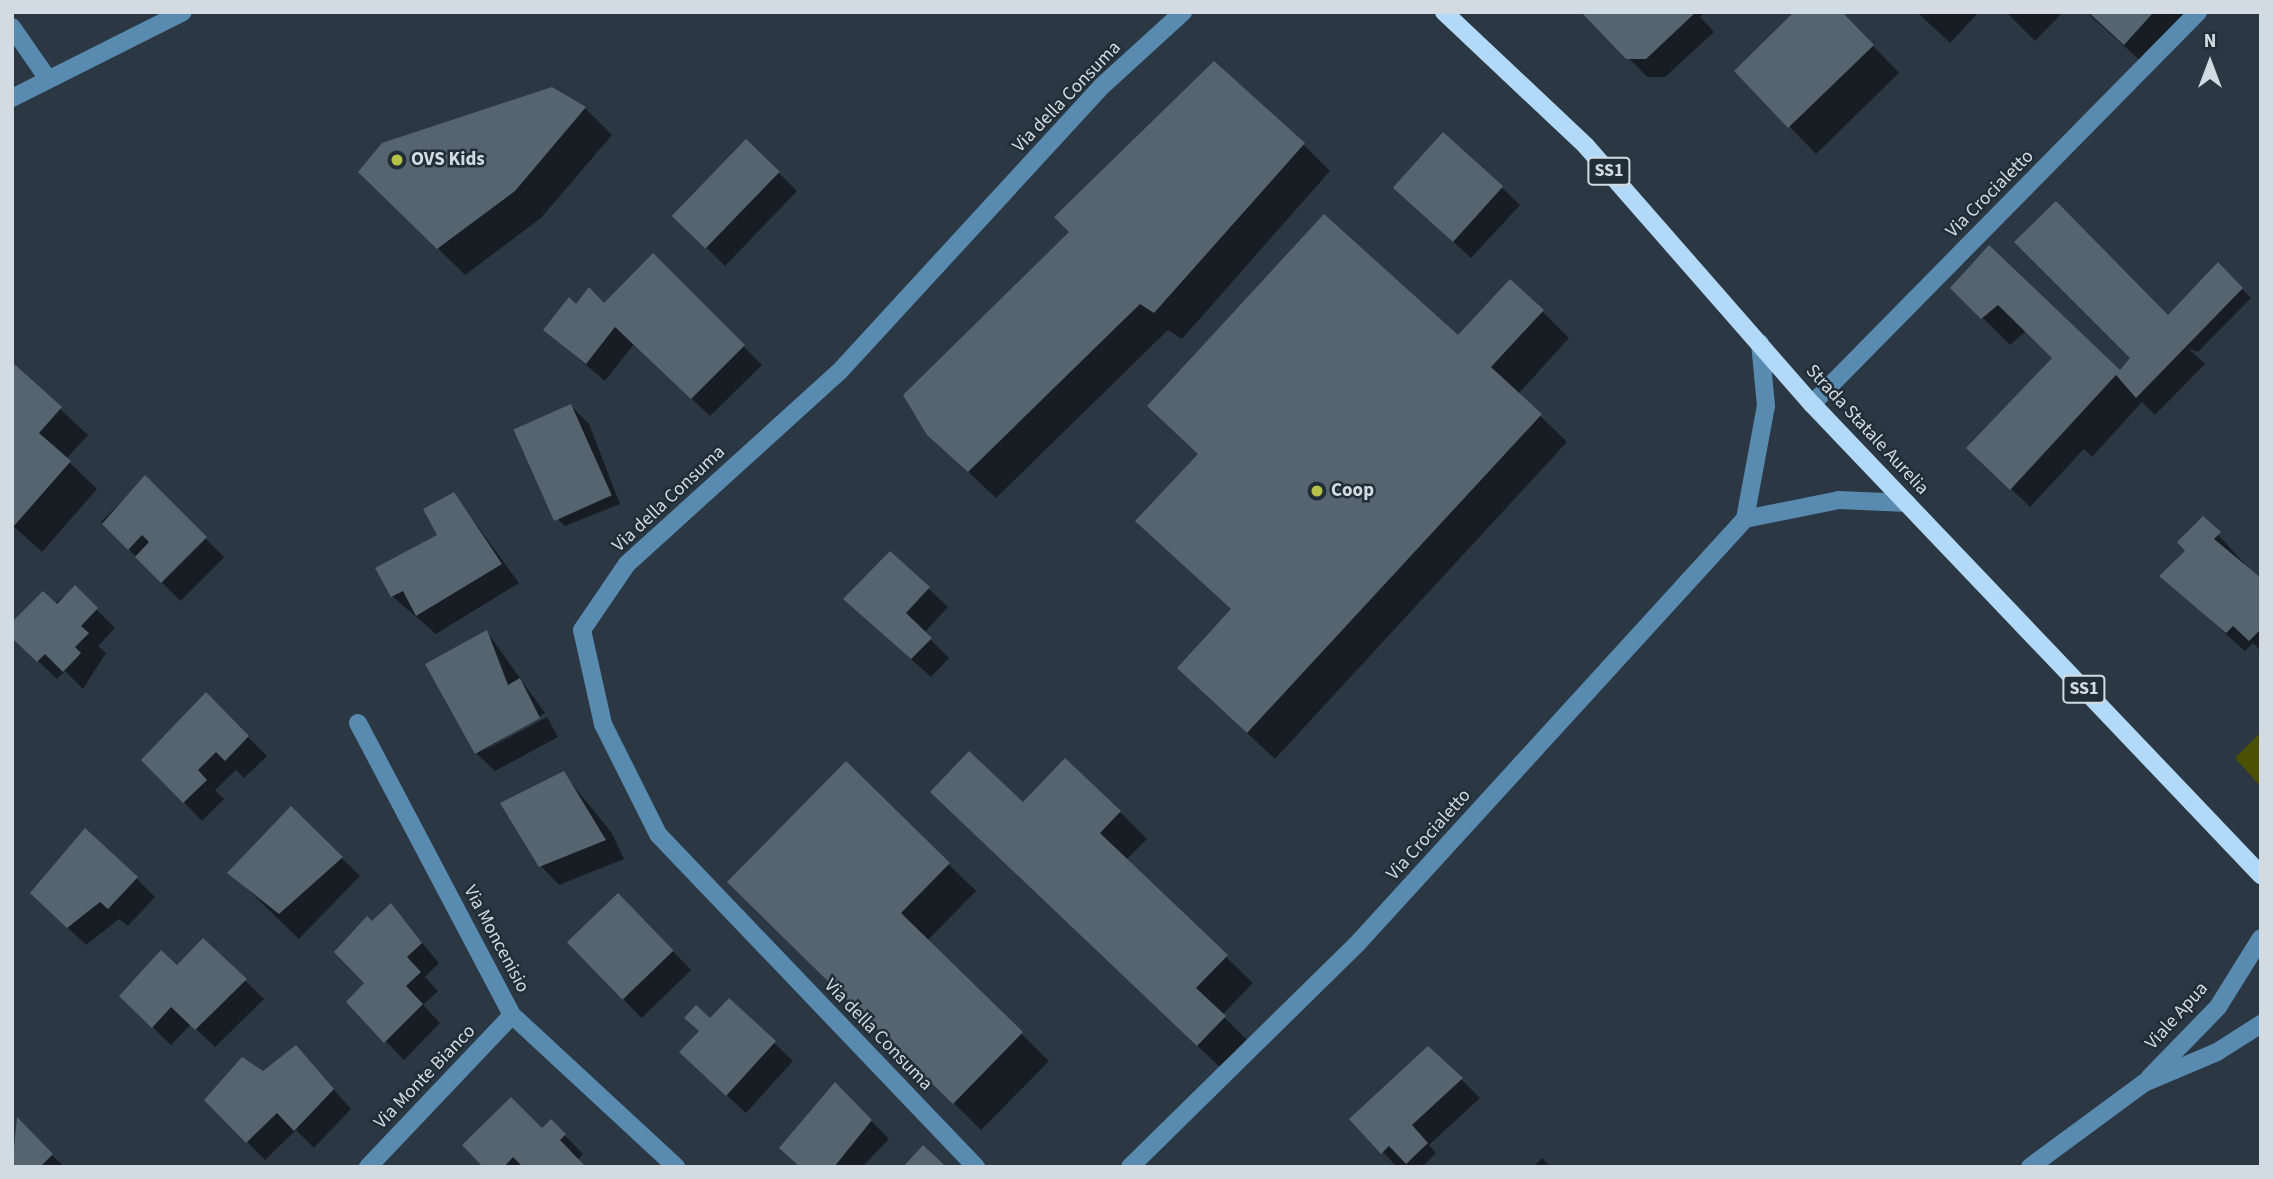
<!DOCTYPE html>
<style>
body{margin:0}
#map{position:relative;width:2273px;height:1179px;overflow:hidden;background:#2b3843;font-family:"Source Sans 3",sans-serif}
div>[style]{position:absolute}
.green>*{inset:0;background:#4b5002}
.shadow>*{inset:0;background:#0007;transform-origin:0 0}
.building>*{inset:0;background:#55646f;transform-origin:0 0}
.minor>*{height:18px;margin:-9px;padding:0 9px;transform-origin:9px;border-radius:9px;background:#598bb1}
.major>*{height:18px;margin:-9px;padding:0 9px;transform-origin:9px;border-radius:9px;background:#b2d9f8}
.dots>*{width:19px;height:19px;translate:-50% -50%;box-sizing:border-box;border:4px solid #212e38;border-radius:50%}
span{translate:-50% -50%;white-space:nowrap;text-align:center;line-height:1.15;-webkit-text-stroke:5px #212e38;paint-order:stroke}
.shield-label span{padding:2px 5px;background:#212e38;border:2px solid;border-radius:5px;-webkit-text-stroke-width:0}
.shield-label{font-size:18px;color:#d3dbe2;font-weight:700}
.street-label{font-size:19px;color:#d3dbe2}
.poi-label{font-size:19px;color:#d3dbe2;font-weight:700}
.left{translate:0 -50%;text-align:left}
.frame{position:absolute;inset:0;border:14px solid #d3dbe2;pointer-events:none}
.north{position:absolute;left:2175px;top:28px;width:70px;height:70px;-webkit-text-stroke:5px #212e38;paint-order:stroke;rotate:0deg;font-size:19px;font-weight:700;line-height:28px;text-align:center;color:#d3dbe2}
.north::after{content:'';display:block;margin:auto;width:24px;height:32px;background:#d3dbe2;clip-path:polygon(50% 0,100% 100%,50% 72%,0 100%)}
</style>
<div id="map">
<div class="green">
<div style="clip-path:polygon(2261px 732px,2261px 787px,2235px 758px)"></div>
</div>
<div class="shadow">
<div style="clip-path:polygon(1584px 12px,1705px 12px,1700px 17px,1714px 32px,1665px 77px,1647px 77px)"></div>
<div style="clip-path:polygon(1841px 12px,1899px 73px,1816px 154px,1736px 71px)"></div>
<div style="clip-path:polygon(1917px 12px,1979px 12px,1950px 43px)"></div>
<div style="clip-path:polygon(2006px 12px,2063px 12px,2035px 41px)"></div>
<div style="clip-path:polygon(2086px 12px,2202px 12px,2152px 71px)"></div>
<div style="clip-path:polygon(585px 108px,612px 135px,541px 218px,465px 275px,361px 172px)"></div>
<div style="clip-path:polygon(1303px 144px,1330px 171px,1182px 339px,1168px 330px,996px 498px,928px 434px)"></div>
<div style="clip-path:polygon(779px 173px,797px 191px,725px 266px,674px 216px)"></div>
<div style="clip-path:polygon(1501px 187px,1520px 205px,1471px 258px,1409px 201px)"></div>
<div style="clip-path:polygon(1989px 248px,2121px 373px,2218px 264px,2251px 298px,2198px 352px,2189px 349px,2205px 364px,2155px 415px,2142px 402px,2092px 457px,2084px 449px,2030px 507px,1969px 448px,2055px 358px,2027px 330px,2010px 345px,1953px 288px)"></div>
<div style="clip-path:polygon(653px 255px,762px 365px,710px 416px,634px 344px,605px 381px,545px 330px,577px 306px,605px 305px)"></div>
<div style="clip-path:polygon(1542px 311px,1569px 338px,1518px 394px,1567px 442px,1275px 759px,1206px 695px,1232px 610px,1137px 521px,1458px 337px)"></div>
<div style="clip-path:polygon(12px 364px,88px 435px,66px 459px,97px 489px,42px 552px,12px 525px)"></div>
<div style="clip-path:polygon(571px 406px,589px 424px,620px 504px,565px 526px,556px 517px)"></div>
<div style="left:145px;top:478px;width:112px;height:62px;rotate:45deg"></div>
<div style="clip-path:polygon(454px 494px,519px 583px,436px 634px,392px 596px,440px 536px)"></div>
<div style="clip-path:polygon(2203px 518px,2261px 582px,2261px 651px,2253px 643px,2245px 651px,2162px 576px,2187px 551px)"></div>
<div style="clip-path:polygon(890px 553px,948px 607px,924px 633px,949px 658px,931px 677px,864px 617px)"></div>
<div style="clip-path:polygon(75px 588px,115px 628px,98px 646px,106px 653px,83px 689px,65px 671px,57px 679px,12px 636px)"></div>
<div style="clip-path:polygon(487px 632px,545px 713px,480px 753px,547px 717px,558px 737px,495px 771px,476px 753px)"></div>
<div style="clip-path:polygon(206px 695px,267px 756px,244px 778px,236px 770px,215px 790px,224px 799px,202px 821px,184px 802px)"></div>
<div style="clip-path:polygon(846px 764px,976px 891px,927px 941px,1049px 1061px,981px 1130px,729px 882px)"></div>
<div style="clip-path:polygon(563px 773px,611px 832px,624px 859px,559px 885px,541px 866px)"></div>
<div style="clip-path:polygon(1023px 804px,1120px 812px,1147px 839px,1126px 860px,1253px 983px,1222px 1015px,1251px 1044px,1225px 1072px,959px 819px)"></div>
<div style="left:291px;top:809px;width:96px;height:88px;rotate:44deg"></div>
<div style="clip-path:polygon(136px 878px,155px 897px,128px 926px,119px 919px,86px 945px,51px 912px)"></div>
<div style="clip-path:polygon(391px 906px,439px 963px,425px 977px,438px 991px,423px 1005px,440px 1023px,404px 1060px,348px 1002px,366px 983px,372px 923px)"></div>
<div style="left:637px;top:914px;width:78px;height:69px;rotate:46deg"></div>
<div style="clip-path:polygon(203px 940px,264px 999px,215px 1047px,191px 1024px,171px 1045px,121px 996px,177px 968px)"></div>
<div style="clip-path:polygon(729px 1000px,793px 1061px,746px 1113px,700px 1071px,711px 1021px)"></div>
<div style="clip-path:polygon(296px 1047px,351px 1109px,314px 1148px,296px 1130px,265px 1160px,206px 1100px,263px 1073px)"></div>
<div style="clip-path:polygon(1461px 1079px,1480px 1098px,1429px 1145px,1436px 1153px,1422px 1167px,1397px 1167px,1352px 1119px)"></div>
<div style="clip-path:polygon(835px 1084px,889px 1139px,862px 1167px,800px 1167px)"></div>
<div style="clip-path:polygon(17px 1119px,64px 1167px,12px 1167px)"></div>
<div style="clip-path:polygon(551px 1121px,583px 1154px,578px 1160px,584px 1167px,486px 1167px)"></div>
<div style="clip-path:polygon(1542px 1158px,1551px 1167px,1534px 1167px)"></div>
</div>
<div class="building">
<div style="clip-path:polygon(1581px 12px,1696px 12px,1646px 59px,1626px 59px)"></div>
<div style="clip-path:polygon(1794px 12px,1842px 12px,1874px 45px,1788px 128px,1734px 71px)"></div>
<div style="clip-path:polygon(2088px 12px,2150px 12px,2152px 14px,2124px 45px)"></div>
<div style="clip-path:polygon(1214px 61px,1305px 143px,1154px 313px,1140px 304px,968px 472px,927px 435px,903px 395px,1069px 232px,1054px 217px)"></div>
<div style="clip-path:polygon(552px 87px,586px 107px,515px 191px,437px 249px,358px 172px,382px 143px)"></div>
<div style="left:1443px;top:132px;width:81px;height:75px;rotate:42deg"></div>
<div style="left:746px;top:139px;width:47px;height:107px;rotate:44deg"></div>
<div style="clip-path:polygon(2056px 201px,2168px 315px,2218px 262px,2243px 288px,2136px 398px,2116px 375px,2010px 490px,1966px 448px,2052px 358px,1998px 305px,1981px 319px,1950px 288px,1989px 245px,2120px 370px,2130px 358px,2014px 242px)"></div>
<div style="clip-path:polygon(1324px 214px,1458px 335px,1510px 279px,1544px 310px,1491px 367px,1542px 414px,1247px 733px,1177px 668px,1231px 609px,1135px 521px,1198px 454px,1147px 406px)"></div>
<div style="clip-path:polygon(653px 253px,745px 345px,691px 399px,615px 327px,586px 364px,543px 330px,569px 297px,576px 304px,589px 287px,604px 303px)"></div>
<div style="clip-path:polygon(12px 362px,62px 407px,39px 433px,71px 461px,14px 526px)"></div>
<div style="left:571px;top:404px;width:100px;height:63px;rotate:66deg"></div>
<div style="clip-path:polygon(145px 475px,207px 537px,161px 583px,135px 557px,149px 542px,142px 535px,128px 550px,102px 524px)"></div>
<div style="clip-path:polygon(454px 492px,502px 564px,416px 616px,403px 591px,391px 597px,375px 568px,437px 535px,423px 509px)"></div>
<div style="clip-path:polygon(2203px 516px,2221px 532px,2214px 539px,2261px 578px,2261px 629px,2249px 641px,2233px 626px,2226px 633px,2159px 576px,2185px 551px,2177px 542px)"></div>
<div style="clip-path:polygon(890px 551px,930px 587px,906px 613px,932px 638px,911px 659px,843px 599px)"></div>
<div style="clip-path:polygon(75px 585px,98px 608px,81px 626px,89px 633px,75px 647px,81px 653px,63px 672px,45px 654px,37px 662px,12px 638px,12px 622px,43px 591px,57px 604px)"></div>
<div style="clip-path:polygon(487px 630px,508px 685px,520px 678px,540px 718px,475px 754px,425px 664px)"></div>
<div style="clip-path:polygon(206px 692px,249px 736px,225px 761px,216px 752px,198px 770px,207px 780px,183px 803px,141px 760px)"></div>
<div style="clip-path:polygon(969px 751px,1023px 802px,1065px 758px,1121px 811px,1100px 833px,1228px 955px,1196px 988px,1226px 1016px,1197px 1046px,930px 792px)"></div>
<div style="clip-path:polygon(846px 761px,950px 863px,901px 913px,1023px 1032px,953px 1104px,727px 882px)"></div>
<div style="clip-path:polygon(564px 771px,606px 840px,539px 867px,500px 803px)"></div>
<div style="clip-path:polygon(291px 806px,343px 857px,279px 914px,227px 873px)"></div>
<div style="clip-path:polygon(85px 828px,138px 877px,108px 909px,100px 902px,67px 928px,30px 893px)"></div>
<div style="left:618px;top:893px;width:80px;height:71px;rotate:46deg"></div>
<div style="clip-path:polygon(391px 903px,422px 943px,407px 957px,421px 972px,406px 986px,423px 1004px,384px 1043px,346px 1002px,364px 983px,334px 952px,367px 916px,372px 921px)"></div>
<div style="clip-path:polygon(203px 938px,247px 979px,195px 1030px,171px 1007px,152px 1028px,119px 996px,161px 950px,177px 965px)"></div>
<div style="clip-path:polygon(729px 998px,776px 1041px,726px 1096px,679px 1052px,699px 1031px,684px 1018px,696px 1005px,710px 1018px)"></div>
<div style="clip-path:polygon(296px 1045px,334px 1089px,294px 1131px,277px 1113px,246px 1143px,204px 1100px,242px 1057px,263px 1071px)"></div>
<div style="clip-path:polygon(1428px 1046px,1463px 1078px,1412px 1125px,1428px 1143px,1406px 1164px,1389px 1146px,1381px 1154px,1349px 1119px)"></div>
<div style="clip-path:polygon(835px 1082px,872px 1120px,834px 1167px,800px 1167px,779px 1148px)"></div>
<div style="clip-path:polygon(511px 1097px,542px 1128px,551px 1119px,566px 1134px,560px 1140px,586px 1167px,523px 1167px,513px 1157px,504px 1167px,483px 1167px,462px 1145px)"></div>
<div style="clip-path:polygon(17px 1117px,53px 1154px,40px 1167px,12px 1167px)"></div>
<div style="clip-path:polygon(923px 1145px,939px 1160px,946px 1167px,903px 1167px)"></div>
</div>
<div class="minor">
<div style="left:12px;top:27px;width:63px;rotate:55.3deg"></div>
<div style="left:12px;top:98px;width:191px;rotate:-26.7deg"></div>
<div style="left:1812px;top:404px;width:550px;rotate:-45.44deg"></div>
<div style="left:1745px;top:519px;width:96px;rotate:-11.4deg"></div>
<div style="left:1839px;top:500px;width:68px;rotate:2.5deg"></div>
<div style="left:358px;top:723px;width:330px;rotate:62.2deg"></div>
<div style="left:512px;top:1015px;width:224px;rotate:42.8deg"></div>
<div style="left:2149px;top:1078px;width:99px;rotate:-45.8deg"></div>
<div style="left:2218px;top:1007px;width:81px;rotate:-58.1deg"></div>
<div style="left:368px;top:1167px;width:209px;rotate:-46.5deg"></div>
<div style="left:976px;top:1167px;width:460px;rotate:-133.7deg"></div>
<div style="left:658px;top:834px;width:123px;rotate:-116.6deg"></div>
<div style="left:603px;top:724px;width:96px;rotate:-102.6deg"></div>
<div style="left:582px;top:630px;width:80px;rotate:-55.7deg"></div>
<div style="left:627px;top:564px;width:286px;rotate:-42.2deg"></div>
<div style="left:839px;top:372px;width:389px;rotate:-47.4deg"></div>
<div style="left:1102px;top:86px;width:110px;rotate:-42.4deg"></div>
<div style="left:1130px;top:1167px;width:318px;rotate:-44.5deg"></div>
<div style="left:1357px;top:944px;width:575px;rotate:-47.61deg"></div>
<div style="left:1745px;top:519px;width:115px;rotate:-79.5deg"></div>
<div style="left:1766px;top:406px;width:63px;rotate:-95.4deg"></div>
<div style="left:2030px;top:1167px;width:142px;rotate:-36.4deg"></div>
<div style="left:2144px;top:1083px;width:79px;rotate:-23deg"></div>
<div style="left:2217px;top:1052px;width:52px;rotate:-32.5deg"></div>
</div>
<div class="major">
<div style="left:1444px;top:12px;width:195px;rotate:43.3deg"></div>
<div style="left:1586px;top:146px;width:343px;rotate:48.8deg"></div>
<div style="left:1812px;top:404px;width:651px;rotate:46.37deg"></div>
</div>
<div class="dots">
<div style="left:397px;top:160px;background:#b6c149"></div>
<div style="left:1317px;top:491px;background:#b6c149"></div>
</div>
<div class="shield-label">
<span style="left:1609px;top:171px">SS1</span>
<span style="left:2084px;top:689px">SS1</span>
</div>
<div class="street-label">
<span style="left:1067px;top:97px;rotate:-46deg">Via della Consuma</span>
<span style="left:1990px;top:194px;rotate:-45deg">Via Crocialetto</span>
<span style="left:1867px;top:430px;rotate:47deg">Strada Statale Aurelia</span>
<span style="left:669px;top:499px;rotate:-43deg">Via della Consuma</span>
<span style="left:1429px;top:835px;rotate:-48deg">Via Crocialetto</span>
<span style="left:496px;top:939px;rotate:62deg">Via Moncenisio</span>
<span style="left:2177px;top:1016px;rotate:-48deg">Viale Apua</span>
<span style="left:878px;top:1035px;rotate:46deg">Via della Consuma</span>
<span style="left:425px;top:1077px;rotate:-46deg">Via Monte Bianco</span>
</div>
<div class="poi-label">
<span class="left" style="left:411px;top:160px">OVS Kids</span>
<span class="left" style="left:1331px;top:491px">Coop</span>
</div>
<div class="frame"></div>
<div class="north">N</div>
</div>
